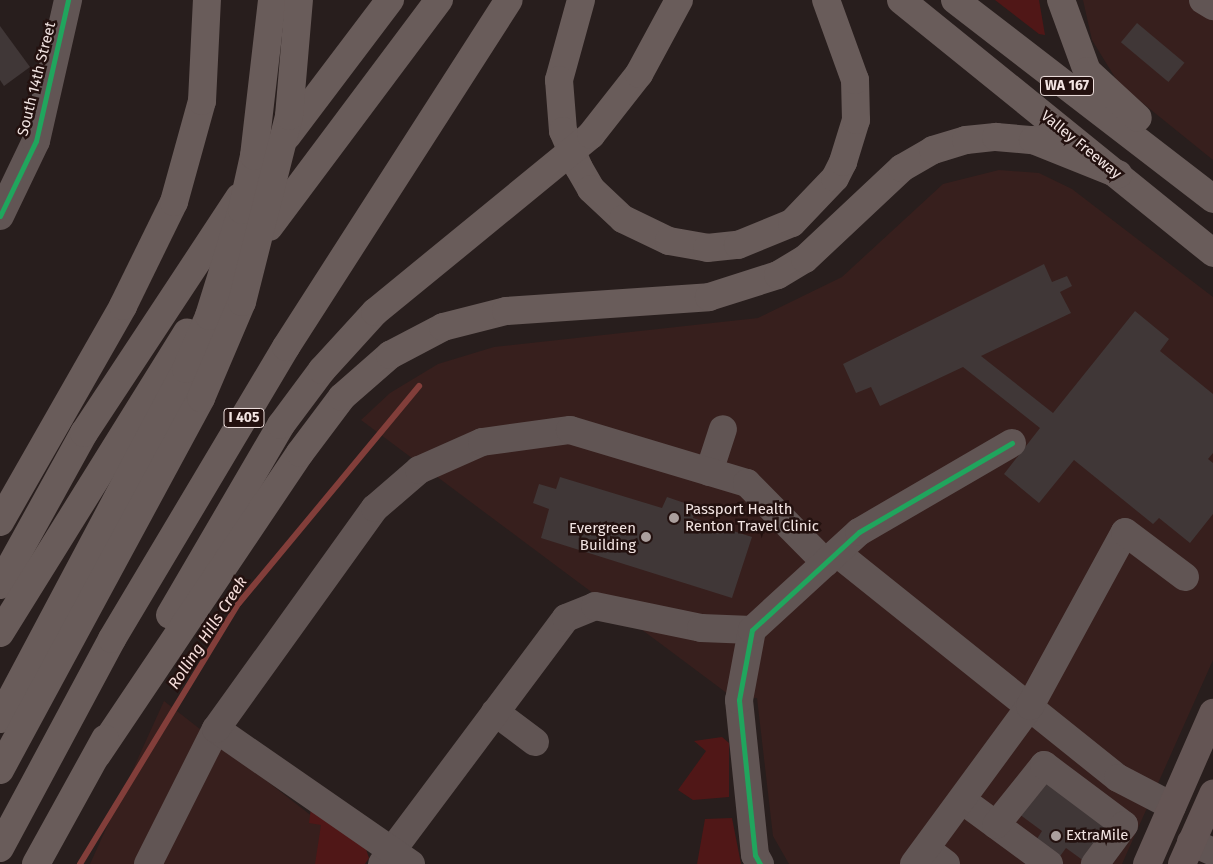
<!DOCTYPE html>
<style>
body{margin:0}
#map{position:relative;width:1213px;height:864px;overflow:hidden;background:#281e1d;font-family:"Fira Sans",sans-serif}
div>[style]{position:absolute}
.built>*{inset:0;background:#371f1d}
.green>*{inset:0;background:#501717}
.stream>*{height:6px;margin:-3px;padding:0 3px;transform-origin:3px;border-radius:3px;background:#823e3a}
.building>*{inset:0;background:#403737;transform-origin:0 0}
.minor>*{height:28px;margin:-14px;padding:0 14px;transform-origin:14px;border-radius:14px;background:#615554}
.major>*{height:28px;margin:-14px;padding:0 14px;transform-origin:14px;border-radius:14px;background:#645554}
.highway>*{height:28px;margin:-14px;padding:0 14px;transform-origin:14px;border-radius:14px;background:#695c5a}
.cycleway>*{height:5px;margin:-2.5px;padding:0 2.5px;transform-origin:2.5px;border-radius:2.5px;background:#20a55d}
.dots>*{width:14px;height:14px;translate:-50% -50%;box-sizing:border-box;border:2px solid #23110f;border-radius:50%}
span{translate:-50% -50%;white-space:nowrap;text-align:center;line-height:1.15;-webkit-text-stroke:5px #23110f;paint-order:stroke}
.shield-label span{padding:1px 4px;background:#23110f;border:1px solid;border-radius:4px;-webkit-text-stroke-width:0}
.shield-label{font-size:14px;color:#f2e4e2;font-weight:700}
.street-label{font-size:15px;color:#f2e4e2}
.poi-label{font-size:15px;color:#f2e4e2}
.left{translate:0 -50%;text-align:left}
.right{translate:-100% -50%;text-align:right}
.water-label{font-size:16px;color:#f6dedb;font-style:italic}
</style>
<div id="map">
<div class="built">
<div style="clip-path:polygon(1083px 0,1213px 0,1213px 160px,1119px 84px,1092px 40px)"></div>
<div style="clip-path:polygon(999px 170px,1039px 173px,1072px 189px,1213px 297px,1213px 660px,1122px 864px,789px 864px,773px 836px,757px 698px,732px 697px,361px 420px,390px 393px,438px 364px,494px 347px,758px 318px,842px 277px,943px 184px)"></div>
<div style="clip-path:polygon(164px 701px,363px 856px,357px 864px,90px 864px)"></div>
</div>
<div class="green">
<div style="clip-path:polygon(995px 0,1039px 0,1045px 35px,1039px 34px)"></div>
<div style="clip-path:polygon(722px 737px,729px 743px,729px 797px,693px 800px,678px 790px,706px 751px,694px 741px)"></div>
<div style="clip-path:polygon(311px 808px,365px 846px,369px 858px,365px 864px,315px 864px,321px 825px,309px 823px)"></div>
<div style="clip-path:polygon(732px 818px,741px 864px,697px 864px,705px 819px)"></div>
</div>
<div class="stream">
<div style="left:80px;top:864px;width:306px;rotate:-58.7deg"></div>
<div style="left:239px;top:603px;width:282px;rotate:-50.3deg"></div>
</div>
<div class="building">
<div style="left:1137px;top:23px;width:62px;height:25px;rotate:40deg"></div>
<div style="clip-path:polygon(0 26px,30px 67px,4px 86px,0 80px)"></div>
<div style="clip-path:polygon(1044px 264px,1052px 282px,1067px 276px,1072px 286px,1060px 292px,1071px 313px,981px 356px,1053px 413px,1135px 311px,1169px 339px,1160px 351px,1213px 394px,1213px 453px,1208px 459px,1213px 463px,1213px 514px,1190px 543px,1159px 518px,1153px 524px,1074px 460px,1039px 503px,1004px 474px,1040px 428px,963px 367px,880px 406px,871px 387px,856px 393px,843px 364px)"></div>
<div style="clip-path:polygon(560px 477px,662px 508px,667px 497px,696px 507px,693px 518px,752px 537px,732px 598px,541px 538px,549px 509px,533px 503px,539px 484px,556px 489px)"></div>
<div style="clip-path:polygon(1043px 781px,1113px 832px,1088px 864px,1066px 848px,1058px 859px,1035px 842px,1042px 831px,1019px 814px)"></div>
</div>
<div class="minor">
<div style="left:1203px;top:0;width:12px;rotate:31deg"></div>
<div style="left:0;top:216px;width:83px;rotate:-64.4deg"></div>
<div style="left:36px;top:141px;width:145px;rotate:-77.2deg"></div>
<div style="left:709px;top:472px;width:45px;rotate:-72deg"></div>
<div style="left:837px;top:553px;width:360px;rotate:38.7deg"></div>
<div style="left:1118px;top:778px;width:61px;rotate:27.4deg"></div>
<div style="left:495px;top:712px;width:50px;rotate:36.9deg"></div>
<div style="left:962px;top:800px;width:108px;rotate:36.3deg"></div>
<div style="left:996px;top:825px;width:77px;rotate:-51.3deg"></div>
<div style="left:1044px;top:765px;width:100px;rotate:36.9deg"></div>
<div style="left:1124px;top:825px;width:49px;rotate:126.6deg"></div>
<div style="left:1191px;top:842px;width:24px;rotate:24deg"></div>
<div style="left:926px;top:849px;width:25px;rotate:37deg"></div>
<div style="left:148px;top:864px;width:151px;rotate:-63.3deg"></div>
<div style="left:382px;top:864px;width:307px;rotate:-53.2deg"></div>
<div style="left:566px;top:618px;width:31px;rotate:-22deg"></div>
<div style="left:595px;top:606px;width:108px;rotate:11.7deg"></div>
<div style="left:701px;top:628px;width:51px;rotate:2.2deg"></div>
<div style="left:411px;top:864px;width:237px;rotate:-145.3deg"></div>
<div style="left:216px;top:729px;width:272px;rotate:-54.3deg"></div>
<div style="left:375px;top:508px;width:58px;rotate:-40.8deg"></div>
<div style="left:419px;top:470px;width:69px;rotate:-24deg"></div>
<div style="left:482px;top:442px;width:89px;rotate:-7.8deg"></div>
<div style="left:570px;top:430px;width:185px;rotate:16.7deg"></div>
<div style="left:747px;top:483px;width:112px;rotate:45.4deg"></div>
<div style="left:760px;top:864px;width:10px;rotate:-119deg"></div>
<div style="left:755px;top:855px;width:156px;rotate:-95.9deg"></div>
<div style="left:739px;top:700px;width:71px;rotate:-79.5deg"></div>
<div style="left:752px;top:630px;width:145px;rotate:-42.5deg"></div>
<div style="left:859px;top:532px;width:177px;rotate:-30.2deg"></div>
<div style="left:914px;top:864px;width:196px;rotate:-53.7deg"></div>
<div style="left:1030px;top:706px;width:198px;rotate:-61.4deg"></div>
<div style="left:1125px;top:532px;width:75px;rotate:36.9deg"></div>
</div>
<div class="major">
<div style="left:1147px;top:864px;width:165px;rotate:-66.4deg"></div>
<div style="left:1182px;top:864px;width:77px;rotate:-66.1deg"></div>
</div>
<div class="highway">
<div style="left:581px;top:0;width:83px;rotate:105.4deg"></div>
<div style="left:559px;top:80px;width:51px;rotate:85.5deg"></div>
<div style="left:563px;top:131px;width:40px;rotate:66.6deg"></div>
<div style="left:579px;top:168px;width:24px;rotate:60deg"></div>
<div style="left:591px;top:189px;width:44px;rotate:43.2deg"></div>
<div style="left:623px;top:219px;width:51px;rotate:25.6deg"></div>
<div style="left:669px;top:241px;width:39px;rotate:10deg"></div>
<div style="left:707px;top:248px;width:31px;rotate:-6deg"></div>
<div style="left:738px;top:245px;width:58px;rotate:-22.2deg"></div>
<div style="left:792px;top:223px;width:62px;rotate:-46.3deg"></div>
<div style="left:835px;top:178px;width:18px;rotate:-63deg"></div>
<div style="left:843px;top:162px;width:44px;rotate:-72.8deg"></div>
<div style="left:856px;top:120px;width:40px;rotate:-91.4deg"></div>
<div style="left:855px;top:80px;width:85px;rotate:-109.9deg"></div>
<div style="left:901px;top:0;width:402px;rotate:39deg"></div>
<div style="left:955px;top:0;width:326px;rotate:37.6deg"></div>
<div style="left:1061px;top:0;width:76px;rotate:69.9deg"></div>
<div style="left:1087px;top:71px;width:69px;rotate:42.7deg"></div>
<div style="left:287px;top:136px;width:171px;rotate:-52.9deg"></div>
<div style="left:269px;top:227px;width:284px;rotate:-53.2deg"></div>
<div style="left:0;top:522px;width:249px;rotate:-60.3deg"></div>
<div style="left:123px;top:306px;width:116px;rotate:-63.9deg"></div>
<div style="left:174px;top:202px;width:105px;rotate:-74.5deg"></div>
<div style="left:202px;top:101px;width:101px;rotate:-87.2deg"></div>
<div style="left:0;top:585px;width:174px;rotate:-61.1deg"></div>
<div style="left:84px;top:433px;width:282px;rotate:-56.6deg"></div>
<div style="left:170px;top:615px;width:220px;rotate:-59.7deg"></div>
<div style="left:281px;top:425px;width:69px;rotate:-53.3deg"></div>
<div style="left:322px;top:370px;width:79px;rotate:-47.6deg"></div>
<div style="left:375px;top:312px;width:279px;rotate:-39.3deg"></div>
<div style="left:591px;top:135px;width:78px;rotate:-51.8deg"></div>
<div style="left:639px;top:74px;width:84px;rotate:-61.6deg"></div>
<div style="left:0;top:633px;width:354px;rotate:-58.1deg"></div>
<div style="left:0;top:719px;width:396px;rotate:-62deg"></div>
<div style="left:186px;top:369px;width:58px;rotate:-66.5deg"></div>
<div style="left:209px;top:316px;width:111px;rotate:-72.7deg"></div>
<div style="left:242px;top:210px;width:55px;rotate:-77.5deg"></div>
<div style="left:254px;top:156px;width:157px;rotate:-83.4deg"></div>
<div style="left:97px;top:755px;width:364px;rotate:-56.1deg"></div>
<div style="left:300px;top:453px;width:70px;rotate:-53.1deg"></div>
<div style="left:342px;top:397px;width:64px;rotate:-41.2deg"></div>
<div style="left:390px;top:355px;width:60px;rotate:-27.8deg"></div>
<div style="left:443px;top:327px;width:65px;rotate:-14.3deg"></div>
<div style="left:506px;top:311px;width:203px;rotate:-3.9deg"></div>
<div style="left:709px;top:297px;width:72px;rotate:-17.7deg"></div>
<div style="left:778px;top:275px;width:31px;rotate:-31deg"></div>
<div style="left:805px;top:259px;width:133px;rotate:-43.2deg"></div>
<div style="left:902px;top:168px;width:36px;rotate:-30deg"></div>
<div style="left:933px;top:150px;width:34px;rotate:-17deg"></div>
<div style="left:966px;top:140px;width:30px;rotate:-6deg"></div>
<div style="left:996px;top:137px;width:37px;rotate:5deg"></div>
<div style="left:1033px;top:140px;width:92px;rotate:21.8deg"></div>
<div style="left:0;top:770px;width:423px;rotate:-61.6deg"></div>
<div style="left:201px;top:398px;width:104px;rotate:-66.9deg"></div>
<div style="left:242px;top:302px;width:192px;rotate:-75.8deg"></div>
<div style="left:289px;top:116px;width:116px;rotate:-85.1deg"></div>
<div style="left:0;top:848px;width:237px;rotate:-61.8deg"></div>
<div style="left:112px;top:639px;width:340px;rotate:-59.2deg"></div>
<div style="left:286px;top:347px;width:412px;rotate:-57.3deg"></div>
<div style="left:36px;top:864px;width:143px;rotate:-61.1deg"></div>
</div>
<div class="cycleway">
<div style="left:0;top:216px;width:83px;rotate:-64.4deg"></div>
<div style="left:36px;top:141px;width:145px;rotate:-77.2deg"></div>
<div style="left:760px;top:864px;width:10px;rotate:-119deg"></div>
<div style="left:755px;top:855px;width:156px;rotate:-95.9deg"></div>
<div style="left:739px;top:700px;width:71px;rotate:-79.5deg"></div>
<div style="left:752px;top:630px;width:145px;rotate:-42.5deg"></div>
<div style="left:859px;top:532px;width:177px;rotate:-30.2deg"></div>
</div>
<div class="dots">
<div style="left:674px;top:518px;background:#ab9f9d"></div>
<div style="left:646px;top:537px;background:#ab9f9d"></div>
<div style="left:1056px;top:836px;background:#ab9f9d"></div>
</div>
<div class="shield-label">
<span style="left:1067px;top:86px">WA 167</span>
<span style="left:244px;top:418px">I 405</span>
</div>
<div class="street-label">
<span style="left:37px;top:79px;rotate:-76deg">South 14th Street</span>
<span style="left:1081px;top:145px;rotate:39deg">Valley Freeway</span>
</div>
<div class="poi-label">
<span class="left" style="left:685px;top:518px">Passport Health<br>Renton Travel Clinic</span>
<span class="right" style="left:636px;top:537px">Evergreen<br>Building</span>
<span class="left" style="left:1066px;top:836px">ExtraMile</span>
</div>
<div class="water-label">
<span style="left:208px;top:633px;rotate:-57deg">Rolling Hills Creek</span>
</div>
</div>
